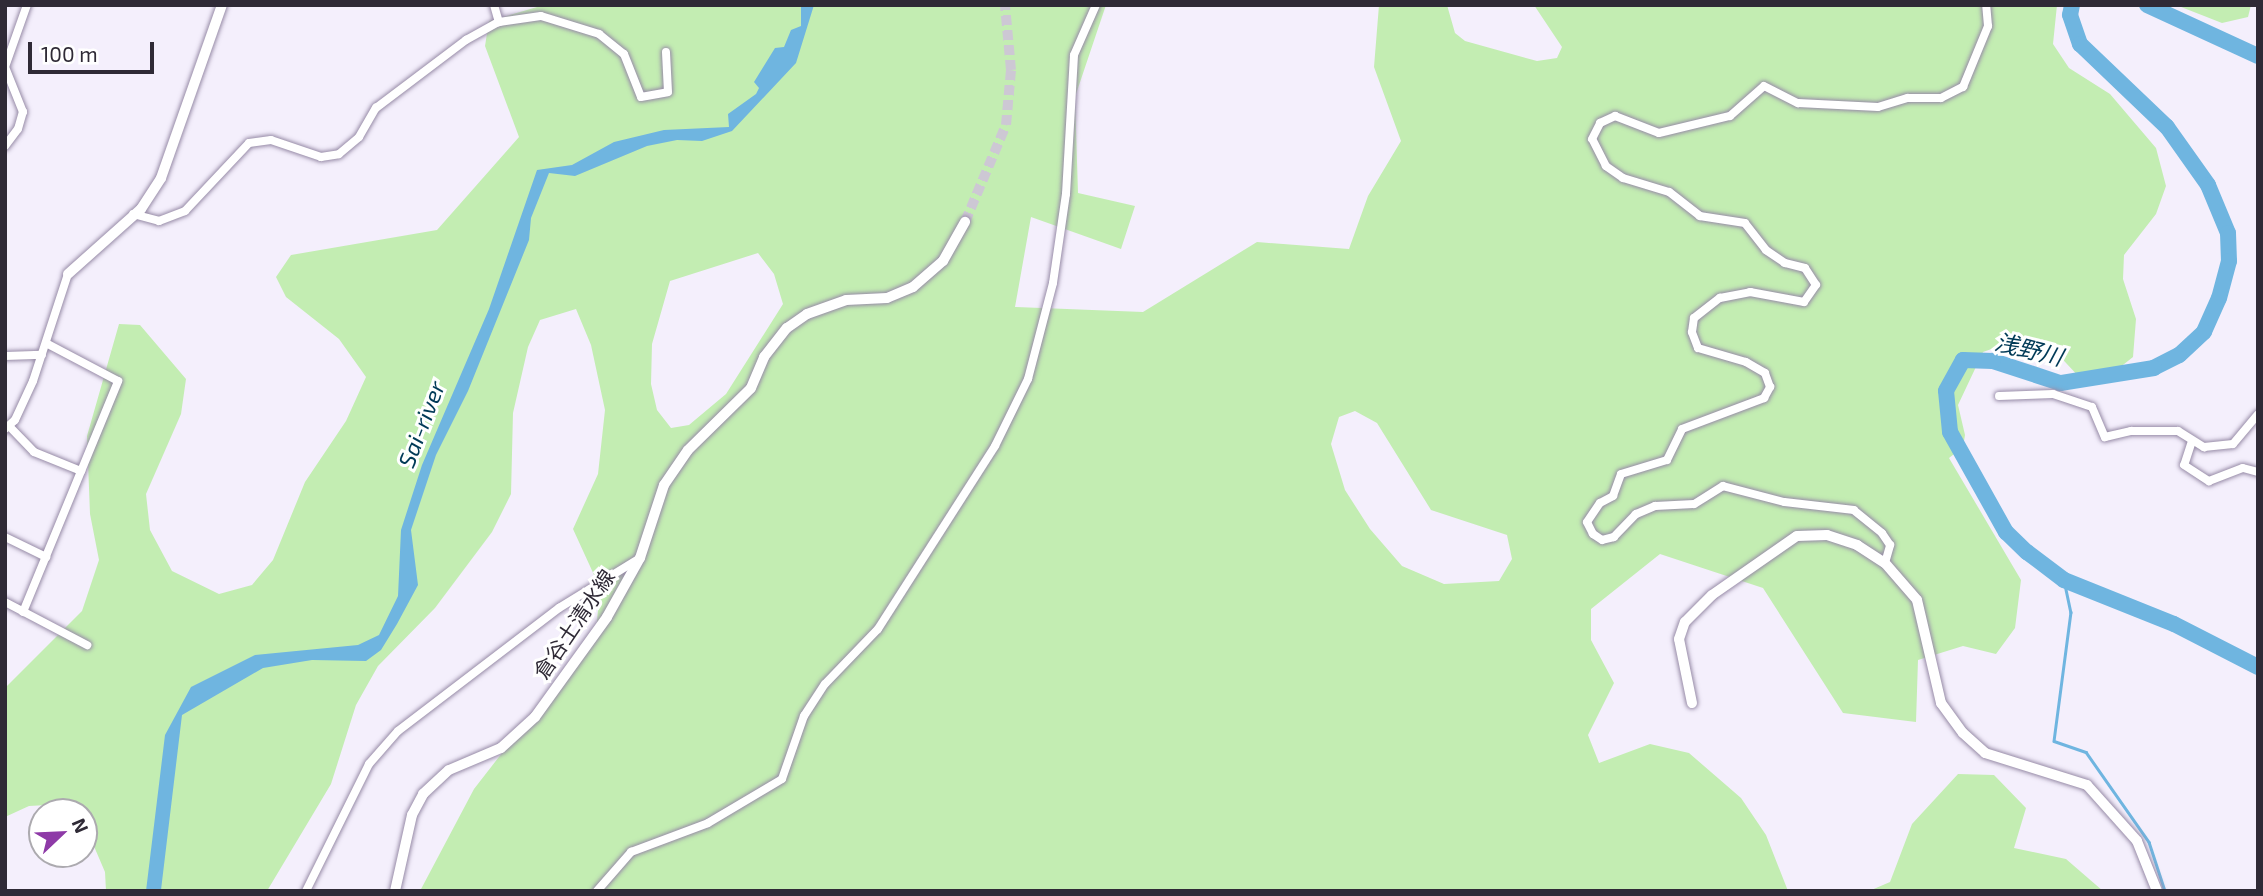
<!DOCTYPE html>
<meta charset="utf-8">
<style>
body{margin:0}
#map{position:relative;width:2263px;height:896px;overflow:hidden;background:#f4effc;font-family:"Exo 2","Noto Sans JP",sans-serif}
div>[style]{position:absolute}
.green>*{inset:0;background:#c3edb2}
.water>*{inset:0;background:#6fb5e0}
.stream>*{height:2.5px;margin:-1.25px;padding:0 1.25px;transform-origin:1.25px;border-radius:1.25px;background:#6fb5e0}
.river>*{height:16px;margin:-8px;padding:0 8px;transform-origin:8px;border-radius:8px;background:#6fb5e0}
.secondary-tunnel>*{height:10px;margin-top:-5px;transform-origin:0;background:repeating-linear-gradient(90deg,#cdc8d4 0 10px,transparent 0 15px)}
.roads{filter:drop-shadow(0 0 2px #978ba7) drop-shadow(0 0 2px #978ba7)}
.minor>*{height:8px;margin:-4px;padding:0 4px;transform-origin:4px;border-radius:4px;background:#fff}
.tertiary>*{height:10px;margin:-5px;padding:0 5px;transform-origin:5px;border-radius:5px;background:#fff}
.secondary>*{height:10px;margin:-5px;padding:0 5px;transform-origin:5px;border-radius:5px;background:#fff}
span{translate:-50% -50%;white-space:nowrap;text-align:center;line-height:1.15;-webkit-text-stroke:6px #fff;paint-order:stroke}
.street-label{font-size:21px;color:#2f2a36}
.water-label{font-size:23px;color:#003a57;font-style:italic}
.frame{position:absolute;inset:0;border:7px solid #2f2a36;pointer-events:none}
.north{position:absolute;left:28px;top:798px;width:70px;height:70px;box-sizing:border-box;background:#fff;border:2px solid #acaaaf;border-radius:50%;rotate:67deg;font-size:19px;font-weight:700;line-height:28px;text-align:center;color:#2f2a36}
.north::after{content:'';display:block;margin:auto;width:24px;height:32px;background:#8e3aa7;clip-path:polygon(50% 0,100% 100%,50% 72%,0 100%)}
.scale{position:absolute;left:28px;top:42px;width:126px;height:32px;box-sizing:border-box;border:4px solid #2f2a36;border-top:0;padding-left:9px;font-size:21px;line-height:24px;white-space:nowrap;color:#2f2a36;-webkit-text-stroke:5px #fff;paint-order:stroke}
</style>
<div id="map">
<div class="green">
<div style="clip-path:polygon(evenodd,544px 5px,1106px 5px,1075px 97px,1078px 193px,1135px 206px,1121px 249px,1031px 217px,1015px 307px,1143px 312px,1257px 242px,1349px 249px,1368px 196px,1401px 141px,1374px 67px,1379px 5px,1447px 5px,1455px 33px,1465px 41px,1537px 61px,1557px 58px,1562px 47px,1534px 5px,2057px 5px,2053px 44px,2069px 68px,2110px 94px,2156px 148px,2166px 186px,2156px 214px,2124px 255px,2123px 279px,2136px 319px,2133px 357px,2114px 372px,2081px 379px,2052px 348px,2028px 336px,1983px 352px,1958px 405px,1965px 435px,1963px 447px,1949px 458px,2021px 580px,2015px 628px,1996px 654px,1963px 646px,1918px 660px,1916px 722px,1843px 713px,1763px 588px,1660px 554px,1591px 609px,1591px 640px,1614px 683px,1588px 735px,1599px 763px,1650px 744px,1689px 753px,1741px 798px,1766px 835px,1788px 891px,420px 891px,474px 789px,596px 632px,600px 588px,573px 529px,598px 474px,605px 410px,591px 345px,576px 309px,540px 320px,528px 347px,513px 413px,511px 494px,492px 532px,435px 608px,378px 666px,356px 705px,331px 784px,267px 891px,106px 891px,105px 872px,84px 823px,84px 812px,73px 812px,65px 804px,29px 806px,5px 817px,5px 688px,82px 611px,99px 560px,90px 514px,87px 436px,119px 324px,140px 325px,186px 379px,181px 414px,146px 494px,150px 530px,172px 571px,219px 594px,252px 585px,273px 560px,305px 482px,346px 421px,366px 377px,339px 339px,286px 297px,276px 277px,291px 255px,437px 230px,519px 137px,485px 46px,489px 21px,544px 5px,758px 253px,774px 274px,783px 304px,726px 394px,689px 425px,671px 428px,657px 410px,651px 384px,652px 344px,670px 281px,758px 253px,544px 5px,1355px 411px,1377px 423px,1431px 510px,1507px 535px,1512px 559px,1499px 581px,1444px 584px,1402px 566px,1370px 529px,1345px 490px,1331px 444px,1339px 417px,1355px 411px)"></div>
<div style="clip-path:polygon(2176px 5px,2251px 5px,2248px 17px,2222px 23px)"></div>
<div style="clip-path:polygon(1958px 774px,1994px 775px,2026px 808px,2014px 848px,2066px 859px,2103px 891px,1869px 891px,1890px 882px,1912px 824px)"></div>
</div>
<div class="water">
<div style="clip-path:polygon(801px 5px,814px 5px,796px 63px,732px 131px,702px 141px,677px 140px,647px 146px,575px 176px,549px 173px,531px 218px,529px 240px,468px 391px,436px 455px,411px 530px,418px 585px,397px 624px,381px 650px,366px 661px,312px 660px,263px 668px,182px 715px,161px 890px,146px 891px,165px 735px,191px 687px,255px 655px,358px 645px,379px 635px,398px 596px,401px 530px,422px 465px,489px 309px,537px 170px,572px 165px,614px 142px,664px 130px,729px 127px,728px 114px,756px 94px,759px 88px,754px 82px,775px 48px,784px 47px,791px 30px,801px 26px)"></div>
</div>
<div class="stream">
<div style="left:2064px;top:580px;width:33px;rotate:78deg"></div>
<div style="left:2071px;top:612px;width:130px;rotate:97.5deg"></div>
<div style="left:2054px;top:741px;width:34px;rotate:19deg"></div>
<div style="left:2086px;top:752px;width:110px;rotate:55deg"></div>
<div style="left:2149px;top:842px;width:52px;rotate:71.9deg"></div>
</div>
<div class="river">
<div style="left:2072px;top:5px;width:10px;rotate:101deg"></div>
<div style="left:2070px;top:15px;width:31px;rotate:71deg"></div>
<div style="left:2080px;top:44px;width:120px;rotate:43.7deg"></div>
<div style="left:2167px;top:127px;width:71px;rotate:54.7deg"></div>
<div style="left:2208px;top:185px;width:52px;rotate:67.4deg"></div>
<div style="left:2228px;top:233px;width:28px;rotate:88deg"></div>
<div style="left:2229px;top:261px;width:38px;rotate:105deg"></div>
<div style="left:2219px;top:298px;width:37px;rotate:114deg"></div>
<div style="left:2204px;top:332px;width:34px;rotate:137deg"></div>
<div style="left:2179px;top:355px;width:28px;rotate:153deg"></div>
<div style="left:2154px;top:368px;width:95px;rotate:170.9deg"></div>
<div style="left:2060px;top:383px;width:71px;rotate:-161.8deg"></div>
<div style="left:1993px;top:361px;width:30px;rotate:-178deg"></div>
<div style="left:1963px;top:360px;width:35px;rotate:119deg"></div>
<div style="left:1946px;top:391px;width:41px;rotate:84.4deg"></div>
<div style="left:1950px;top:432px;width:115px;rotate:60.8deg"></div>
<div style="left:2006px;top:532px;width:29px;rotate:44deg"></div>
<div style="left:2027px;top:552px;width:46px;rotate:37.1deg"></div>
<div style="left:2064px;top:580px;width:118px;rotate:21.8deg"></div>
<div style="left:2174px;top:624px;width:94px;rotate:27.1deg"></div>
<div style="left:2147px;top:5px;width:122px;rotate:24.7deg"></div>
</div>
<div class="secondary-tunnel">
<div style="left:965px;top:222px;width:105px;rotate:-67.1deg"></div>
<div style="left:1006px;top:125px;width:55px;rotate:-84.8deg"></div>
<div style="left:1011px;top:70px;width:65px;rotate:-95.3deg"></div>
</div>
<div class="roads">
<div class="minor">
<div style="left:494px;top:5px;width:18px;rotate:74deg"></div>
<div style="left:5px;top:146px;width:21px;rotate:-53deg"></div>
<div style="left:18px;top:129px;width:18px;rotate:-74deg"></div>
<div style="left:23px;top:112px;width:48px;rotate:-111.8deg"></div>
<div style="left:5px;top:67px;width:66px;rotate:-70.5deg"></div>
<div style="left:133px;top:214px;width:27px;rotate:15deg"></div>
<div style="left:159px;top:221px;width:28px;rotate:-21deg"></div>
<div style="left:185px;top:211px;width:93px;rotate:-46.7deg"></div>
<div style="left:249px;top:143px;width:22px;rotate:-8deg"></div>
<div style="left:271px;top:140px;width:53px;rotate:18.8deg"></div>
<div style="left:321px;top:157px;width:18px;rotate:-9deg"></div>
<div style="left:339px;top:154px;width:26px;rotate:-40deg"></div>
<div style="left:359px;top:137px;width:34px;rotate:-60deg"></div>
<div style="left:376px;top:108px;width:113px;rotate:-37.1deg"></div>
<div style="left:466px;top:40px;width:38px;rotate:-29deg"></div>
<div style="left:499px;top:22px;width:42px;rotate:-8.1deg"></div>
<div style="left:541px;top:16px;width:61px;rotate:17.2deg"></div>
<div style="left:599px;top:34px;width:32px;rotate:39deg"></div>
<div style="left:624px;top:54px;width:46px;rotate:68.4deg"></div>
<div style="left:641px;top:97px;width:27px;rotate:-10deg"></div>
<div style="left:668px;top:92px;width:40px;rotate:-92.9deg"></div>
<div style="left:5px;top:356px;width:37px;rotate:-2deg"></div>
<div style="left:1999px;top:396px;width:54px;rotate:-2.1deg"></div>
<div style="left:2053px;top:394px;width:41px;rotate:18.4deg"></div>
<div style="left:2092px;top:407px;width:33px;rotate:67deg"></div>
<div style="left:2105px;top:437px;width:27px;rotate:-13deg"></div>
<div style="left:2131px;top:431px;width:47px"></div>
<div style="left:2178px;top:431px;width:31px;rotate:32deg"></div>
<div style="left:2204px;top:447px;width:29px;rotate:-6deg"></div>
<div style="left:2233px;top:444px;width:39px;rotate:-50deg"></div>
<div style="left:9px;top:426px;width:36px;rotate:46deg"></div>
<div style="left:34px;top:452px;width:51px;rotate:22deg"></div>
<div style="left:5px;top:429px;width:13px;rotate:-42deg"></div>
<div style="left:15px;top:420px;width:43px;rotate:-65.2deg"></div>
<div style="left:33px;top:381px;width:113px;rotate:-71.9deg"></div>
<div style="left:2192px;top:441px;width:25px;rotate:108deg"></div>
<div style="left:2184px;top:465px;width:30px;rotate:33deg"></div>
<div style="left:2209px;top:481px;width:36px;rotate:-21deg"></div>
<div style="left:2243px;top:468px;width:16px;rotate:15deg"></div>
<div style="left:5px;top:537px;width:46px;rotate:26deg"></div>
<div style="left:1885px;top:563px;width:19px;rotate:-74deg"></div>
<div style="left:1890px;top:545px;width:14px;rotate:-124deg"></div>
<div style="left:1882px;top:533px;width:36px;rotate:-141deg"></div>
<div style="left:1854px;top:510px;width:70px;rotate:-173.5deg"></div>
<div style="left:1784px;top:502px;width:63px;rotate:-165.3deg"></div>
<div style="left:1723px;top:486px;width:34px;rotate:148deg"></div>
<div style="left:1694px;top:504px;width:39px;rotate:177deg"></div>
<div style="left:1655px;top:506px;width:21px;rotate:157deg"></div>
<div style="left:1636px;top:514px;width:32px;rotate:134deg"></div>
<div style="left:1614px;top:537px;width:12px;rotate:166deg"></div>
<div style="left:1602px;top:540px;width:11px;rotate:-146deg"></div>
<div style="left:1593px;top:534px;width:13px;rotate:-117deg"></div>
<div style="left:1587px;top:522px;width:23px;rotate:-56deg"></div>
<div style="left:1600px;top:503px;width:15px;rotate:-28deg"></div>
<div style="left:1613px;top:496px;width:23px;rotate:-70deg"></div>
<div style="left:1621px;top:474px;width:48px;rotate:-16.9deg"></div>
<div style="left:1667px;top:460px;width:34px;rotate:-64deg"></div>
<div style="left:1682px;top:429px;width:88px;rotate:-20.7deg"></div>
<div style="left:1764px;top:398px;width:13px;rotate:-61deg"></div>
<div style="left:1770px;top:387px;width:15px;rotate:-110deg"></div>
<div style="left:1765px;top:373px;width:22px;rotate:-150deg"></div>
<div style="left:1746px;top:362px;width:50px;rotate:-163.7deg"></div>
<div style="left:1698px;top:348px;width:17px;rotate:-111deg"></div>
<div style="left:1692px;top:332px;width:14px;rotate:-82deg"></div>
<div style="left:1694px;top:318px;width:33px;rotate:-38deg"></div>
<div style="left:1720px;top:298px;width:31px;rotate:-11deg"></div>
<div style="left:1750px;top:292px;width:55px;rotate:10.5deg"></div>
<div style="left:1804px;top:302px;width:21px;rotate:-55deg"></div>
<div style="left:1816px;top:285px;width:20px;rotate:-123deg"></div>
<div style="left:1805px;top:268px;width:21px;rotate:-166deg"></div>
<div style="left:1785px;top:263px;width:23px;rotate:-146deg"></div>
<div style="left:1766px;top:250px;width:34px;rotate:-128deg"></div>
<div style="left:1745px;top:223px;width:46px;rotate:-171.2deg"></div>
<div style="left:1700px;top:216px;width:39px;rotate:-142deg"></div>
<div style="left:1669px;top:192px;width:48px;rotate:-163.1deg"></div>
<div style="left:1623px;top:178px;width:21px;rotate:-145deg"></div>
<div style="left:1606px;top:166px;width:30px;rotate:-117deg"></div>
<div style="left:1592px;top:139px;width:18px;rotate:-63deg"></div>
<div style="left:1600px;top:123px;width:17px;rotate:-25deg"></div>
<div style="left:1615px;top:116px;width:47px;rotate:21.1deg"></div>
<div style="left:1659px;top:133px;width:73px;rotate:-13.5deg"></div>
<div style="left:1730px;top:116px;width:45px;rotate:-41.4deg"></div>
<div style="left:1764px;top:86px;width:38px;rotate:27deg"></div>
<div style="left:1798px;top:103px;width:80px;rotate:2.9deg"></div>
<div style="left:1878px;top:107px;width:31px;rotate:-17deg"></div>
<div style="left:1908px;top:98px;width:33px"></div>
<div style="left:1941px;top:98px;width:25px;rotate:-27deg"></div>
<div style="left:1963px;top:87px;width:66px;rotate:-67.7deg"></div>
<div style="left:1988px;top:26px;width:21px;rotate:-95deg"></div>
<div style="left:5px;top:602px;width:93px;rotate:27.7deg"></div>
<div style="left:23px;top:612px;width:250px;rotate:-67.6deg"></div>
<div style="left:118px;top:381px;width:81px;rotate:-152.2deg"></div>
<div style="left:306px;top:891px;width:142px;rotate:-63.6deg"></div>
<div style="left:369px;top:764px;width:44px;rotate:-48.7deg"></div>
<div style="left:398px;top:731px;width:203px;rotate:-37.4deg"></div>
<div style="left:559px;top:608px;width:95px;rotate:-31.7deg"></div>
<div style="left:597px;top:891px;width:52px;rotate:-48.9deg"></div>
<div style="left:631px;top:852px;width:82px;rotate:-20.6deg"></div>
<div style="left:708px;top:823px;width:86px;rotate:-30.7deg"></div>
<div style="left:782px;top:779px;width:67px;rotate:-70.8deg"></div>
<div style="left:804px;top:716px;width:38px;rotate:-57deg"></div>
<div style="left:825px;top:684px;width:76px;rotate:-46.1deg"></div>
<div style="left:878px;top:629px;width:217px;rotate:-57.4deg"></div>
<div style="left:995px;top:446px;width:75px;rotate:-63.8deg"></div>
<div style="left:1028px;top:379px;width:99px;rotate:-75.4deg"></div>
<div style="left:1053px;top:283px;width:90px;rotate:-81.7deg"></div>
<div style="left:1066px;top:194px;width:139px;rotate:-86.7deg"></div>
<div style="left:1074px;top:55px;width:55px;rotate:-66.3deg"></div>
</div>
<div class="tertiary">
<div style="left:68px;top:274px;width:98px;rotate:-41.7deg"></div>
<div style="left:141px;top:209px;width:37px;rotate:-57deg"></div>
<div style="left:161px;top:178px;width:183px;rotate:-70.6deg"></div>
<div style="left:1692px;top:703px;width:65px;rotate:-101.5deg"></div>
<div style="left:1679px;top:639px;width:18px;rotate:-71deg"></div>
<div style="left:1685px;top:622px;width:38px;rotate:-45deg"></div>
<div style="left:1712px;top:595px;width:103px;rotate:-34.8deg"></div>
<div style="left:1797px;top:536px;width:30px;rotate:-2deg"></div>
<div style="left:1827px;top:535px;width:32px;rotate:18deg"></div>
<div style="left:1857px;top:545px;width:33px;rotate:33deg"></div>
<div style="left:1885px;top:563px;width:49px;rotate:49.1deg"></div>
<div style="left:1917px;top:600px;width:106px;rotate:76.9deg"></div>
<div style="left:1941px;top:703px;width:37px;rotate:54deg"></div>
<div style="left:1963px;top:733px;width:30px;rotate:42deg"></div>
<div style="left:1985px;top:753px;width:107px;rotate:17.4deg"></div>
<div style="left:2087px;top:785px;width:75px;rotate:48.2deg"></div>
<div style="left:2137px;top:841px;width:54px;rotate:68.2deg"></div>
</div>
<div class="secondary">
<div style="left:395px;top:891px;width:78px;rotate:-77.4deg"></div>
<div style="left:412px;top:815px;width:24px;rotate:-62deg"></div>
<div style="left:423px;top:794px;width:35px;rotate:-43deg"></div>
<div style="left:449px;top:770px;width:56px;rotate:-22.9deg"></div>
<div style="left:501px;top:748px;width:46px;rotate:-42.4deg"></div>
<div style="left:535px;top:717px;width:123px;rotate:-54.2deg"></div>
<div style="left:607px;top:617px;width:68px;rotate:-60.8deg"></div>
<div style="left:640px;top:558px;width:77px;rotate:-71.8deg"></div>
<div style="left:664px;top:485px;width:42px;rotate:-55.6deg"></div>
<div style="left:688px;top:450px;width:88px;rotate:-44.5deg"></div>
<div style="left:751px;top:388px;width:34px;rotate:-67deg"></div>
<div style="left:764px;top:357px;width:37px;rotate:-52deg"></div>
<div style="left:787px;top:328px;width:24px;rotate:-35deg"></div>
<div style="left:807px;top:314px;width:41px;rotate:-19.7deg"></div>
<div style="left:846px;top:300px;width:41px;rotate:-2.8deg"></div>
<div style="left:887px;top:298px;width:28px;rotate:-23deg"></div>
<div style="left:913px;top:287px;width:40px;rotate:-41deg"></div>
<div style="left:943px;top:261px;width:45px;rotate:-60.6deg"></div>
</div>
</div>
<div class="street-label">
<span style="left:574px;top:624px;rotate:-56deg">倉谷土清水線</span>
</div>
<div class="water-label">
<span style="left:2029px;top:349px;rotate:14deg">浅野川</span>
<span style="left:421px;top:424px;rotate:-69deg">Sai-river</span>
</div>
<div class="frame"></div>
<div class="north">N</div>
<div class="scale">100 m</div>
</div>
